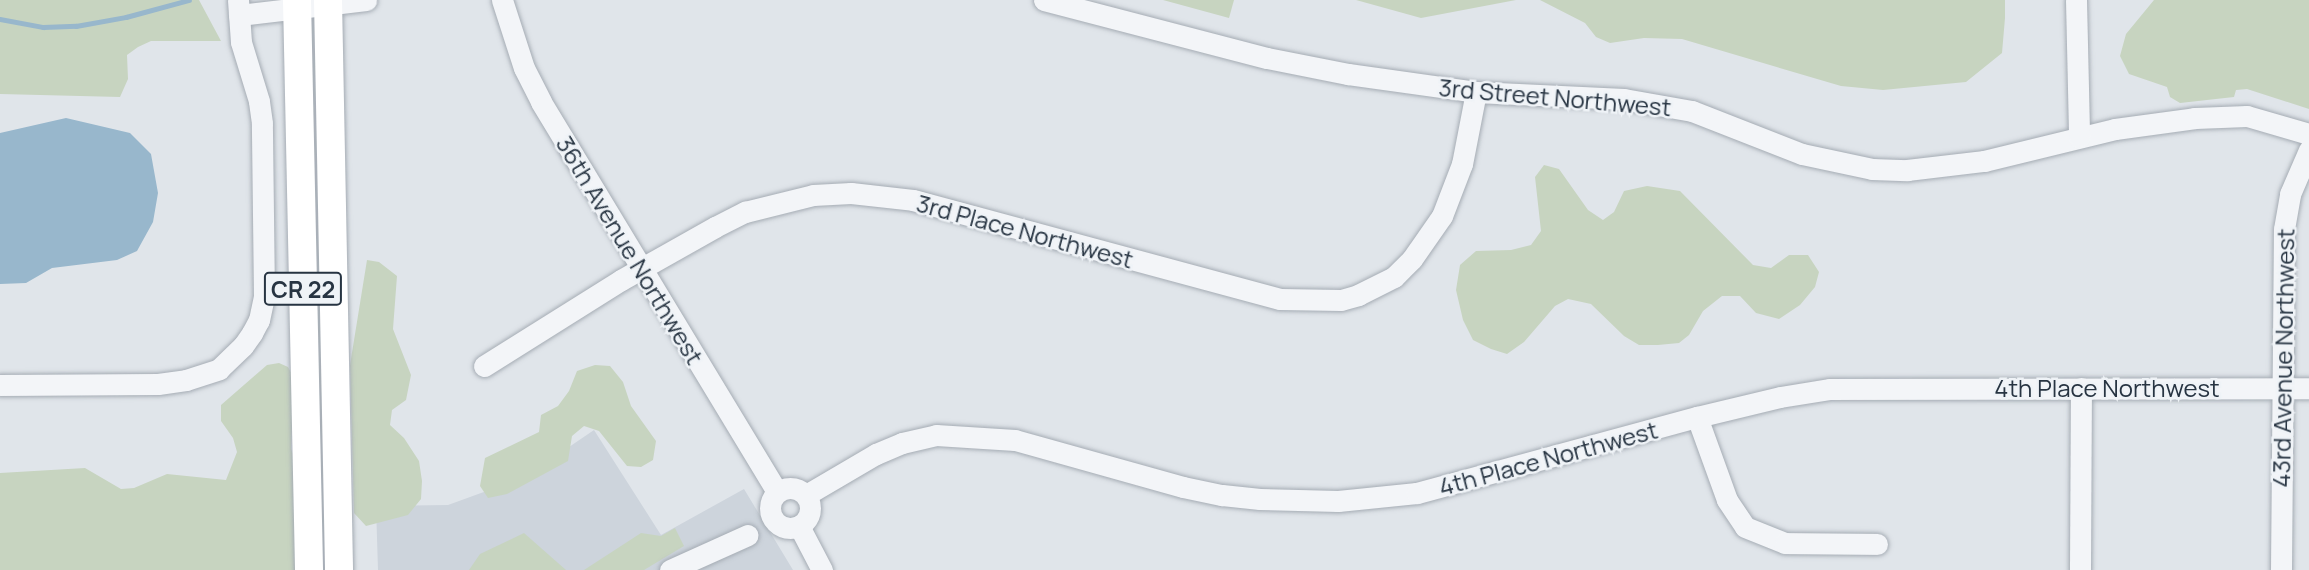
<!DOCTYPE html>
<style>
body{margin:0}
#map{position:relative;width:2309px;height:570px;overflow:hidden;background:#e0e5ea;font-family:Manrope,sans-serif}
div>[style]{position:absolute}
.built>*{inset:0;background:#cdd4dc}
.green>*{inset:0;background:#c7d4c0}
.water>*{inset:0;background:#98b7cc}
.stream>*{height:4.5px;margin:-2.25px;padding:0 2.25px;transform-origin:2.25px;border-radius:2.25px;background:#98b7cc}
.roads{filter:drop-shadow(0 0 2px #a5acb4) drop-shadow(0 0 2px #a5acb4)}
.minor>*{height:21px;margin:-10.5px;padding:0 10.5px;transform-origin:10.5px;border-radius:10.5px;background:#f3f5f8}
.minor>.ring{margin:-10.5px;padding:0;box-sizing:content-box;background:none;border:21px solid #f3f5f8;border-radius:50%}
.major>*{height:28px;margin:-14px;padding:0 14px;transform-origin:14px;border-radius:14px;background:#fff}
span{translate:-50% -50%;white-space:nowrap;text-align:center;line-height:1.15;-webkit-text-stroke:5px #eff3f7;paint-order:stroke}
.shield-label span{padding:2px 5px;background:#eff3f7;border:2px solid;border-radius:5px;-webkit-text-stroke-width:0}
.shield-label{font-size:23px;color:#273442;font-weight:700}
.street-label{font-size:24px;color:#273442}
</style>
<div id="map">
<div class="built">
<div style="clip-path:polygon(594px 430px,661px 535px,744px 489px,793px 570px,378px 570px,376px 506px,448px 505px,525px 477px)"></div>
</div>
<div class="green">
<div style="clip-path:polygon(0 0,199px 0,221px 41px,151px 41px,138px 47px,127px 55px,128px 79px,120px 97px,0 94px)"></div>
<div style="clip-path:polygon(1163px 0,1234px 0,1229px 18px)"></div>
<div style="clip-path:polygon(1356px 0,1516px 0,1421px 18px)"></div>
<div style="clip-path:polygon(1540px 0,2005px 0,2005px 18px,2002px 53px,1966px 82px,1883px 90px,1841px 86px,1682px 39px,1644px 38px,1610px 43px,1596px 37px,1585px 23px)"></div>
<div style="clip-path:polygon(2154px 0,2309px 0,2309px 109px,2247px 89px,2236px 90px,2234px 97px,2180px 103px,2170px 97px,2167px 87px,2129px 74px,2120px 56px,2126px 34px)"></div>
<div style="clip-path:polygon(1544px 165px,1559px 169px,1588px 210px,1603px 220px,1614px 212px,1624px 191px,1647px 186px,1680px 191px,1753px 265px,1771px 268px,1789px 255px,1808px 255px,1819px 272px,1815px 287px,1800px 305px,1779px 319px,1756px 313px,1740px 296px,1722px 296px,1703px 311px,1689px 335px,1679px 343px,1658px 345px,1639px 345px,1624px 336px,1591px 304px,1568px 299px,1555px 306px,1524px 342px,1507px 354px,1491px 349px,1473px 340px,1463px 320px,1456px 290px,1460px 265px,1476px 251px,1511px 250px,1531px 245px,1541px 231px,1535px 177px)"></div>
<div style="clip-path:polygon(367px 260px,379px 262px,397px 276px,393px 329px,411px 375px,406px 400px,392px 410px,390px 425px,404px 438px,419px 461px,422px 481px,421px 499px,408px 515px,366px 526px,354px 513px,350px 365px)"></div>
<div style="clip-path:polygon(279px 363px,288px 367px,294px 378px,291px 449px,298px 468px,300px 570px,0 570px,0 473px,85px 468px,121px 489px,134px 488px,167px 474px,226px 480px,237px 452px,233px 438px,221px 421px,221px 405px,267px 365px)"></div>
<div style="clip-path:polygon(595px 365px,610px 366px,623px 382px,631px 406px,656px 441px,653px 460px,641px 467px,627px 466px,599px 431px,584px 426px,572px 436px,568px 461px,507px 494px,488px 498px,480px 486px,485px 458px,539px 432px,541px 415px,558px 406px,569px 391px,577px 371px)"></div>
<div style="clip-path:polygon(675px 528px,684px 546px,644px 570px,584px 570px,641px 533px,661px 536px)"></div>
<div style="clip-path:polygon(524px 533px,566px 570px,469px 570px,480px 554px)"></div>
</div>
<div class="water">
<div style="clip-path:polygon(66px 118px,130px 133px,151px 154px,158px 193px,153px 222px,137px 251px,117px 260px,52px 268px,26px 283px,0 284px,0 133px)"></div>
</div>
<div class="stream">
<div style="left:0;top:19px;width:44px;rotate:10.5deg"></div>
<div style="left:43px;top:27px;width:33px;rotate:-2deg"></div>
<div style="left:76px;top:26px;width:51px;rotate:-10.2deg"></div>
<div style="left:126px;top:17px;width:65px;rotate:-15.1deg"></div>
</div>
<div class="roads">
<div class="minor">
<div style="left:502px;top:0;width:71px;rotate:72.1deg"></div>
<div style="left:524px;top:68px;width:38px;rotate:63deg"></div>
<div style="left:541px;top:102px;width:455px;rotate:58.8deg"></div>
<div style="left:1044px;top:0;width:230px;rotate:14.6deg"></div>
<div style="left:1267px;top:58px;width:83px;rotate:11.2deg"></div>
<div style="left:1348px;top:74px;width:129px;rotate:8deg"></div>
<div style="left:1476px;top:92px;width:148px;rotate:2.7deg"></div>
<div style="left:1624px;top:99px;width:69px;rotate:10deg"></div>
<div style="left:1692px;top:111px;width:118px;rotate:21.4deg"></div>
<div style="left:1802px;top:154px;width:72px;rotate:12.1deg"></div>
<div style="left:1872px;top:169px;width:35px;rotate:2deg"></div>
<div style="left:1907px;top:170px;width:78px;rotate:-6.7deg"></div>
<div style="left:1984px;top:161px;width:135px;rotate:-13.7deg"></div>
<div style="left:2115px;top:129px;width:81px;rotate:-7.8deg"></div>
<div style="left:2195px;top:118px;width:52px;rotate:-2.2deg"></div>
<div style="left:2247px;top:116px;width:65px;rotate:16.2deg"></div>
<div style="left:2076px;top:0;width:137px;rotate:88.7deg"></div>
<div style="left:239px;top:15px;width:128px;rotate:-6.7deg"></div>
<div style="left:484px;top:366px;width:162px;rotate:-32.1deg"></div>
<div style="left:621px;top:280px;width:108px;rotate:-29.4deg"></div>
<div style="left:715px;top:227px;width:34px;rotate:-27deg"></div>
<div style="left:745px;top:212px;width:70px;rotate:-14deg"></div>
<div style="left:813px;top:195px;width:38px;rotate:-3deg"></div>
<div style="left:851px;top:193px;width:62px;rotate:6.4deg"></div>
<div style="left:913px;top:200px;width:380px;rotate:15.1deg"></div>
<div style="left:1280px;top:299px;width:61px;rotate:0.9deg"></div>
<div style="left:1341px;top:300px;width:18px;rotate:-16deg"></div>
<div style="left:1358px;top:295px;width:40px;rotate:-26.6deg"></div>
<div style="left:1394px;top:277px;width:25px;rotate:-45deg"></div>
<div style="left:1412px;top:259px;width:52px;rotate:-55.1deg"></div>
<div style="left:1442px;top:216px;width:56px;rotate:-69deg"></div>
<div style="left:1462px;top:164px;width:73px;rotate:-79deg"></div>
<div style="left:0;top:385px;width:158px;rotate:-0.4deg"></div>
<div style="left:158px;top:384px;width:28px;rotate:-8deg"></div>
<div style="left:186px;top:380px;width:35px;rotate:-18deg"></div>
<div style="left:219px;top:369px;width:33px;rotate:-44deg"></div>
<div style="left:243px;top:346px;width:16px;rotate:-55deg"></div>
<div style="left:252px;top:333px;width:15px;rotate:-62deg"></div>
<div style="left:259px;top:320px;width:24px;rotate:-78deg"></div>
<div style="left:264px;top:297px;width:174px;rotate:-90.7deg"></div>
<div style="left:262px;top:123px;width:22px;rotate:-98deg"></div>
<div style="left:259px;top:101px;width:62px;rotate:-107deg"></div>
<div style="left:241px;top:42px;width:42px;rotate:-94.1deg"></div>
<div style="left:1697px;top:417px;width:88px;rotate:70.1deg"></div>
<div style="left:1727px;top:500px;width:32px;rotate:56deg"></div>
<div style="left:1745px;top:527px;width:43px;rotate:21.8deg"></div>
<div style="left:1785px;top:543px;width:92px;rotate:0.6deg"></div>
<div class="ring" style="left:770px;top:488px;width:19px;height:19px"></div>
<div style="left:806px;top:495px;width:81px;rotate:-30.4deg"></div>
<div style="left:876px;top:454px;width:28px;rotate:-23deg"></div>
<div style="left:902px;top:443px;width:35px;rotate:-13deg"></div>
<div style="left:936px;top:435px;width:79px;rotate:3.6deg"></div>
<div style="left:1015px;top:440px;width:174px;rotate:15.6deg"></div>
<div style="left:1183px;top:487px;width:40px;rotate:12deg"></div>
<div style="left:1222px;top:495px;width:38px;rotate:6deg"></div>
<div style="left:1260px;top:499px;width:78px;rotate:1.5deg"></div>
<div style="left:1338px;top:501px;width:79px;rotate:-5.8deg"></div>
<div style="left:1417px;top:493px;width:290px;rotate:-15.2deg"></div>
<div style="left:1697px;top:417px;width:85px;rotate:-13.5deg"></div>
<div style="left:1780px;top:397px;width:51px;rotate:-9.1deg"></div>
<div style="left:1830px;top:389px;width:479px;rotate:-0.1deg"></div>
<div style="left:799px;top:526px;width:50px;rotate:62.4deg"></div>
<div style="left:670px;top:570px;width:85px;rotate:-24.2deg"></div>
<div style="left:2080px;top:570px;width:182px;rotate:-89.7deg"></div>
<div style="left:2281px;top:570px;width:341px;rotate:-89.5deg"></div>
<div style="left:2284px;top:229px;width:36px;rotate:-80deg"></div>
<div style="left:2290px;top:194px;width:48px;rotate:-66.6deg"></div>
</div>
<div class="major">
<div style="left:297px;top:0;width:570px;rotate:88.79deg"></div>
<div style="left:328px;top:0;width:570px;rotate:88.89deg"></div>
</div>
</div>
<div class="shield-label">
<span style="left:303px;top:289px">CR 22</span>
</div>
<div class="street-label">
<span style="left:1555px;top:97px;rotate:5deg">3rd Street Northwest</span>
<span style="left:1025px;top:231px;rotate:15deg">3rd Place Northwest</span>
<span style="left:630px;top:250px;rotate:59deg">36th Avenue Northwest</span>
<span style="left:2283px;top:358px;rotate:-89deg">43rd Avenue Northwest</span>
<span style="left:2107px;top:388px">4th Place Northwest</span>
<span style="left:1548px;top:458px;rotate:-15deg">4th Place Northwest</span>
</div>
</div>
